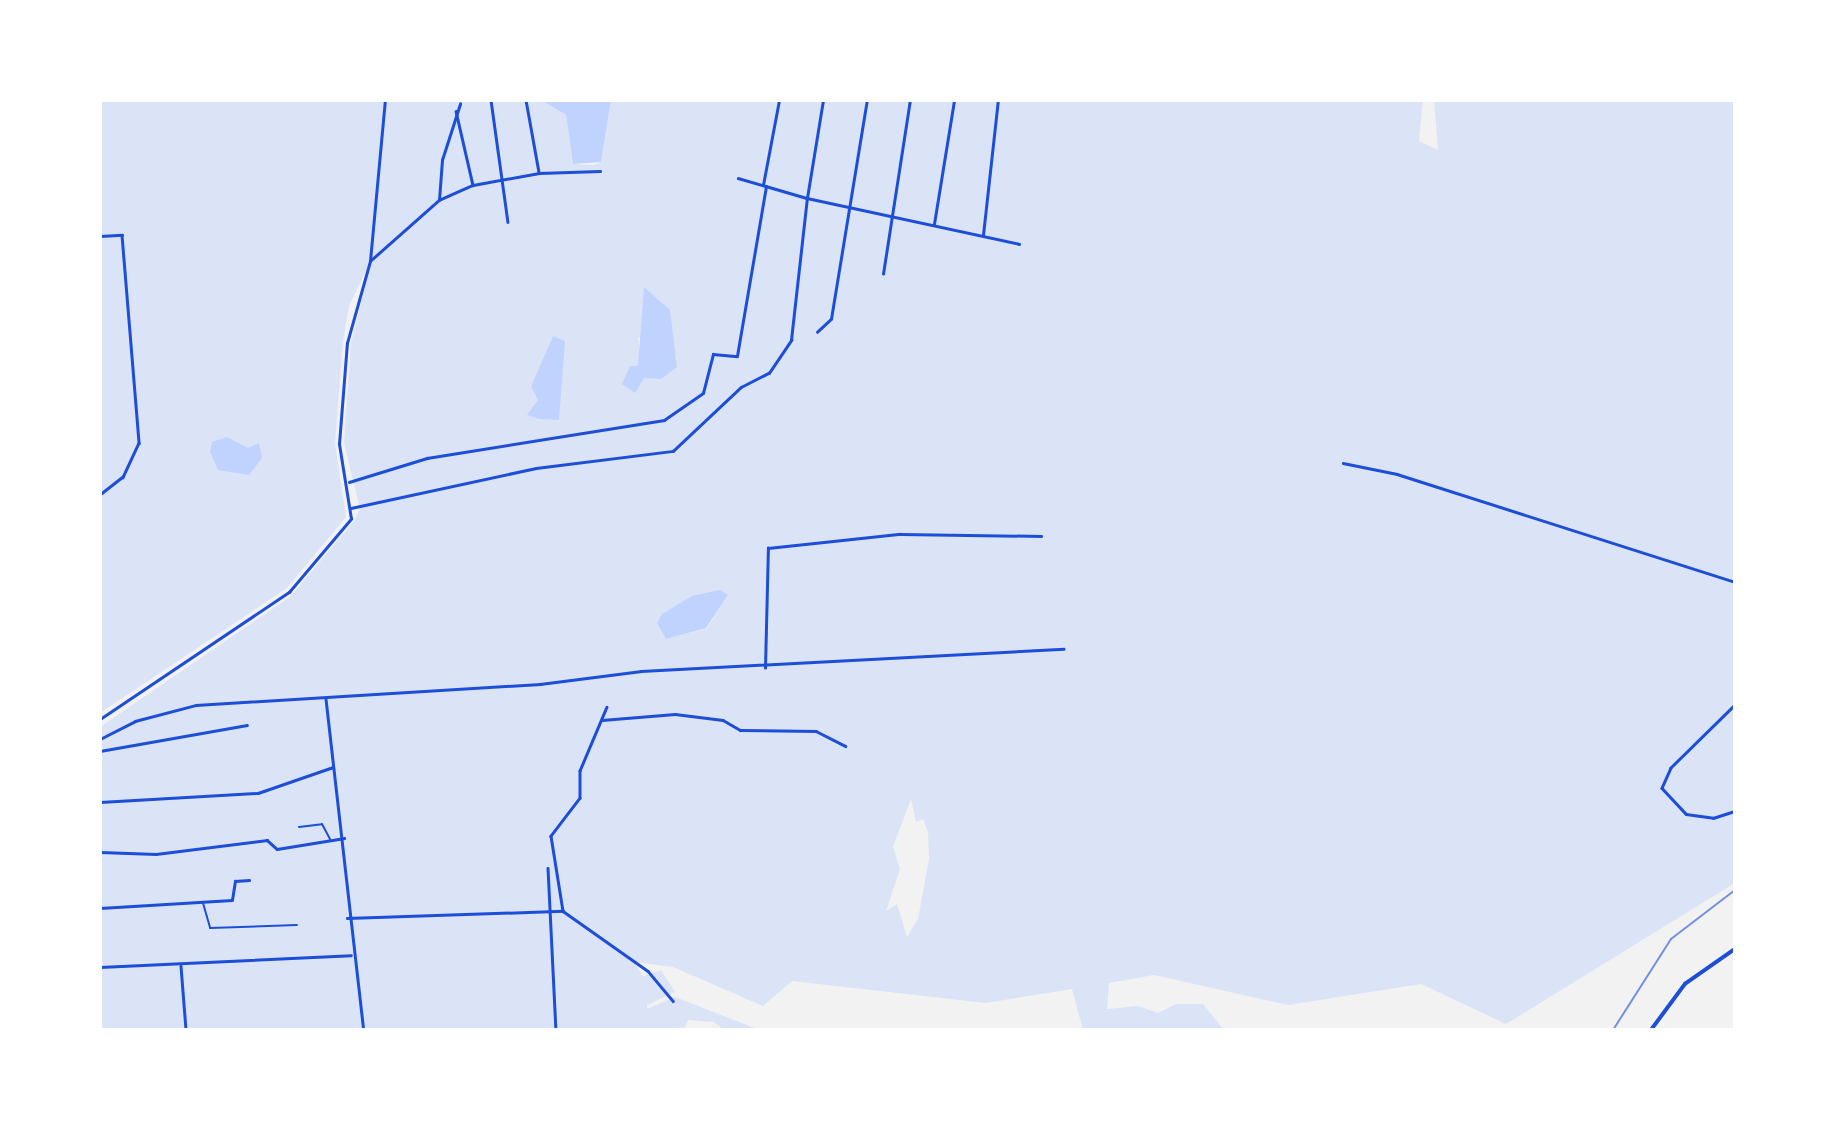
<!DOCTYPE html>
<style>
body{margin:0}
#map{position:relative;width:1835px;height:1130px;overflow:hidden;background:#f2f2f2;font-family:"DejaVu Sans",sans-serif}
div>[style]{position:absolute}
.green>*{inset:0;background:#dbe4f7}
.water>*{inset:0;background:#bfd3fe}
.service>*{height:2px;margin:-1px;padding:0 1px;transform-origin:1px;border-radius:1px;background:#1d4ed8}
.minor>*{height:2.5px;margin:-1.25px;padding:0 1.25px;transform-origin:1.25px;border-radius:1.25px;background:#1d4ed8}
.tertiary>*{height:3.5px;margin:-1.75px;padding:0 1.75px;transform-origin:1.75px;border-radius:1.75px;background:#1d4ed8}
.rail>*{height:2px;margin:-1px;padding:0 1px;transform-origin:1px;border-radius:1px;background:#7290e2}
span{translate:-50% -50%;white-space:nowrap;text-align:center;line-height:1.15;-webkit-text-stroke:5px #fff;paint-order:stroke}
.frame{position:absolute;inset:0;border:102px solid #fff;pointer-events:none}
</style>
<div id="map">
<div class="green">
<div style="clip-path:polygon(evenodd,100px 100px,541px 100px,566px 115px,573px 164px,594px 165px,601px 162px,611px 100px,1423px 100px,1419px 141px,1438px 150px,1434px 100px,1735px 100px,1735px 883px,1506px 1024px,1421px 984px,1288px 1005px,1154px 975px,1109px 983px,1107px 1009px,1138px 1006px,1158px 1013px,1176px 1004px,1203px 1004px,1224px 1030px,1083px 1030px,1072px 989px,986px 1003px,792px 981px,763px 1006px,673px 967px,634px 962px,643px 976px,661px 970px,675px 992px,647px 1005px,647px 1009px,675px 997px,760px 1030px,724px 1030px,714px 1022px,688px 1020px,684px 1030px,100px 1030px,100px 727px,291px 596px,354px 521px,360px 509px,344px 443px,351px 343px,374px 253px,349px 306px,343px 341px,335px 443px,346px 517px,287px 588px,100px 713px,100px 100px,553px 336px,559px 409px,559px 419px,528px 414px,539px 400px,531px 386px,553px 336px,100px 100px,638px 337px,672px 348px,677px 359px,644px 378px,638px 337px,100px 100px,728px 595px,707px 628px,666px 639px,728px 595px,100px 100px,911px 799px,916px 822px,923px 819px,928px 832px,929px 859px,918px 919px,907px 937px,897px 904px,886px 911px,900px 869px,893px 847px,911px 799px)"></div>
</div>
<div class="water">
<div style="clip-path:polygon(541px 100px,611px 100px,601px 162px,573px 164px,566px 115px)"></div>
<div style="clip-path:polygon(644px 287px,670px 310px,677px 367px,661px 379px,644px 378px,635px 393px,622px 384px,630px 366px,638px 366px)"></div>
<div style="clip-path:polygon(553px 336px,565px 341px,559px 420px,539px 419px,527px 415px,538px 400px,531px 386px)"></div>
<div style="clip-path:polygon(227px 437px,248px 448px,259px 443px,262px 458px,249px 475px,218px 470px,210px 452px,212px 442px)"></div>
<div style="clip-path:polygon(720px 590px,728px 595px,706px 628px,666px 639px,657px 623px,662px 614px,692px 596px)"></div>
</div>
<div class="service">
<div style="left:299px;top:827px;width:23px;rotate:-7deg"></div>
<div style="left:322px;top:824px;width:17px;rotate:62deg"></div>
<div style="left:203px;top:903px;width:26px;rotate:74deg"></div>
<div style="left:210px;top:928px;width:87px;rotate:-2deg"></div>
</div>
<div class="minor">
<div style="left:491px;top:100px;width:123px;rotate:82.1deg"></div>
<div style="left:526px;top:100px;width:73px;rotate:79.8deg"></div>
<div style="left:456px;top:111px;width:76px;rotate:77.1deg"></div>
<div style="left:738px;top:178px;width:72px;rotate:16.2deg"></div>
<div style="left:807px;top:198px;width:99px;rotate:-80.7deg"></div>
<div style="left:763px;top:185px;width:86px;rotate:-79.3deg"></div>
<div style="left:439px;top:200px;width:40px;rotate:-85.7deg"></div>
<div style="left:442px;top:160px;width:59px;rotate:-72.2deg"></div>
<div style="left:934px;top:224px;width:126px;rotate:-80.8deg"></div>
<div style="left:983px;top:235px;width:136px;rotate:-83.7deg"></div>
<div style="left:100px;top:236px;width:22px;rotate:-3deg"></div>
<div style="left:122px;top:235px;width:209px;rotate:85.3deg"></div>
<div style="left:139px;top:443px;width:38px;rotate:115deg"></div>
<div style="left:123px;top:477px;width:29px;rotate:142deg"></div>
<div style="left:370px;top:261px;width:92px;rotate:-41.5deg"></div>
<div style="left:439px;top:200px;width:37px;rotate:-24deg"></div>
<div style="left:473px;top:185px;width:67px;rotate:-10.3deg"></div>
<div style="left:539px;top:173px;width:61px;rotate:-1.9deg"></div>
<div style="left:883px;top:274px;width:176px;rotate:-81.2deg"></div>
<div style="left:817px;top:332px;width:19px;rotate:-43deg"></div>
<div style="left:831px;top:319px;width:222px;rotate:-80.7deg"></div>
<div style="left:1343px;top:463px;width:55px;rotate:11.5deg"></div>
<div style="left:1397px;top:474px;width:355px;rotate:17.7deg"></div>
<div style="left:349px;top:482px;width:82px;rotate:-17.1deg"></div>
<div style="left:427px;top:458px;width:240px;rotate:-9.1deg"></div>
<div style="left:664px;top:420px;width:47px;rotate:-34.7deg"></div>
<div style="left:703px;top:393px;width:40px;rotate:-75.6deg"></div>
<div style="left:713px;top:354px;width:24px;rotate:5deg"></div>
<div style="left:737px;top:356px;width:172px;rotate:-80.3deg"></div>
<div style="left:351px;top:508px;width:189px;rotate:-12.2deg"></div>
<div style="left:536px;top:468px;width:138px;rotate:-7.1deg"></div>
<div style="left:673px;top:451px;width:93px;rotate:-43.3deg"></div>
<div style="left:741px;top:387px;width:31px;rotate:-27deg"></div>
<div style="left:769px;top:373px;width:40px;rotate:-56deg"></div>
<div style="left:791px;top:340px;width:143px;rotate:-83.6deg"></div>
<div style="left:807px;top:198px;width:217px;rotate:12.2deg"></div>
<div style="left:765px;top:668px;width:120px;rotate:-88.6deg"></div>
<div style="left:768px;top:548px;width:133px;rotate:-6.1deg"></div>
<div style="left:900px;top:534px;width:141px;rotate:0.8deg"></div>
<div style="left:326px;top:699px;width:333px;rotate:83.5deg"></div>
<div style="left:1735px;top:705px;width:90px;rotate:135.5deg"></div>
<div style="left:1671px;top:768px;width:22px;rotate:114deg"></div>
<div style="left:1662px;top:788px;width:35px;rotate:47deg"></div>
<div style="left:1686px;top:814px;width:27px;rotate:8deg"></div>
<div style="left:1713px;top:818px;width:23px;rotate:-18deg"></div>
<div style="left:607px;top:707px;width:69px;rotate:112.9deg"></div>
<div style="left:580px;top:771px;width:27px;rotate:90deg"></div>
<div style="left:580px;top:798px;width:48px;rotate:127.3deg"></div>
<div style="left:551px;top:836px;width:76px;rotate:80.9deg"></div>
<div style="left:563px;top:911px;width:104px;rotate:35.2deg"></div>
<div style="left:648px;top:971px;width:39px;rotate:50deg"></div>
<div style="left:100px;top:719px;width:228px;rotate:-33.9deg"></div>
<div style="left:289px;top:592px;width:96px;rotate:-49.7deg"></div>
<div style="left:351px;top:519px;width:76px;rotate:-99.1deg"></div>
<div style="left:339px;top:444px;width:101px;rotate:-85.5deg"></div>
<div style="left:347px;top:343px;width:85px;rotate:-74.3deg"></div>
<div style="left:370px;top:261px;width:162px;rotate:-84.7deg"></div>
<div style="left:602px;top:720px;width:73px;rotate:-4.7deg"></div>
<div style="left:675px;top:714px;width:48px;rotate:7.1deg"></div>
<div style="left:723px;top:720px;width:20px;rotate:30deg"></div>
<div style="left:740px;top:730px;width:76px;rotate:0.8deg"></div>
<div style="left:816px;top:731px;width:33px;rotate:27deg"></div>
<div style="left:100px;top:739px;width:39px;rotate:-27deg"></div>
<div style="left:135px;top:721px;width:63px;rotate:-14.7deg"></div>
<div style="left:196px;top:705px;width:345px;rotate:-3.5deg"></div>
<div style="left:540px;top:684px;width:102px;rotate:-7.3deg"></div>
<div style="left:641px;top:671px;width:423px;rotate:-3deg"></div>
<div style="left:100px;top:751px;width:149px;rotate:-10deg"></div>
<div style="left:100px;top:802px;width:158px;rotate:-3.3deg"></div>
<div style="left:258px;top:793px;width:79px;rotate:-19.1deg"></div>
<div style="left:100px;top:852px;width:56px;rotate:2deg"></div>
<div style="left:156px;top:854px;width:112px;rotate:-7.2deg"></div>
<div style="left:267px;top:840px;width:13px;rotate:42deg"></div>
<div style="left:277px;top:849px;width:68px;rotate:-9.3deg"></div>
<div style="left:548px;top:868px;width:162px;rotate:87.2deg"></div>
<div style="left:100px;top:908px;width:132px;rotate:-3.5deg"></div>
<div style="left:232px;top:900px;width:19px;rotate:-81deg"></div>
<div style="left:235px;top:881px;width:14px;rotate:-4deg"></div>
<div style="left:347px;top:918px;width:216px;rotate:-1.9deg"></div>
<div style="left:181px;top:966px;width:64px;rotate:85.5deg"></div>
<div style="left:100px;top:967px;width:251px;rotate:-2.7deg"></div>
<div style="left:591px;top:1030px;width:48px"></div>
<div style="left:1399px;top:1030px;width:2px"></div>
</div>
<div class="tertiary">
<div style="left:1651px;top:1030px;width:57px;rotate:-53.5deg"></div>
<div style="left:1685px;top:984px;width:61px;rotate:-35deg"></div>
</div>
<div class="rail">
<div style="left:1613px;top:1030px;width:108px;rotate:-57.5deg"></div>
<div style="left:1671px;top:939px;width:81px;rotate:-37.4deg"></div>
</div>
<div class="frame"></div>
</div>
